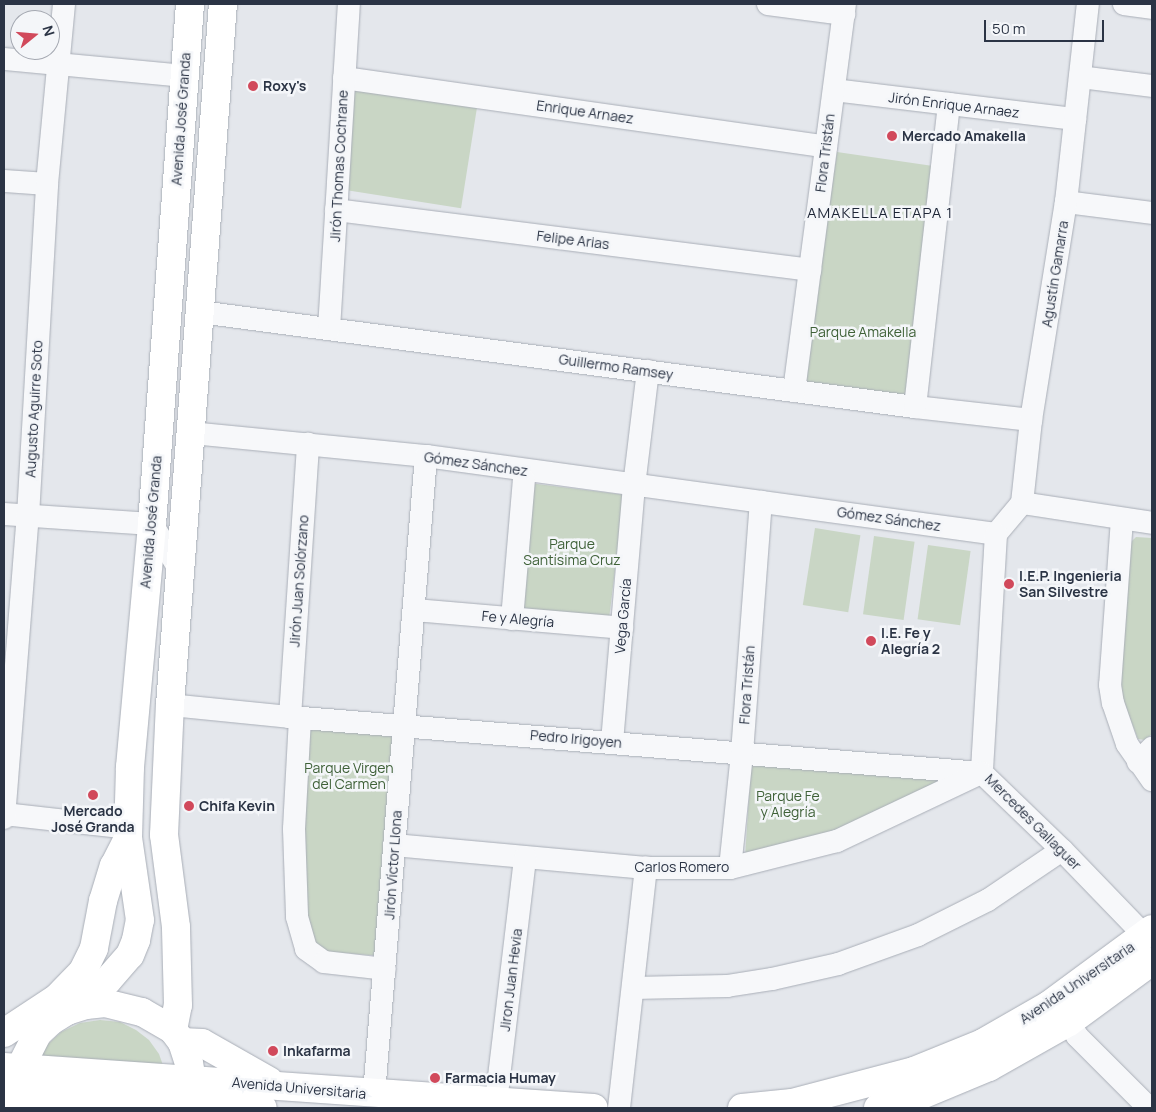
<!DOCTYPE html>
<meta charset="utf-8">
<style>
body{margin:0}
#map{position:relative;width:1156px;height:1112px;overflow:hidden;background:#e4e7ec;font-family:Manrope,sans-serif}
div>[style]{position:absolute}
.green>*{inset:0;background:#c9d6c5;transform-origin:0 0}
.roads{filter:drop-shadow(0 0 1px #a9aeb7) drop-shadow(0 0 1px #a9aeb7)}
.minor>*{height:22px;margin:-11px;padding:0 11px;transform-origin:11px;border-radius:11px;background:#f7f8fa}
.major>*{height:28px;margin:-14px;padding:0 14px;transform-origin:14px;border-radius:14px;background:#fff}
.dots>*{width:14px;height:14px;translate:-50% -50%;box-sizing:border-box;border:2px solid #f4f6f9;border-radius:50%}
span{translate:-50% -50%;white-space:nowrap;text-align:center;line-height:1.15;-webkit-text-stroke:5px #f4f6f9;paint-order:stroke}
.poi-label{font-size:14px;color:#2b3445;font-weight:700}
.left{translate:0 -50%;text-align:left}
.street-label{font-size:14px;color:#2b3445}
.park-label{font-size:14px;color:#3f6138}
.neighbourhood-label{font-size:15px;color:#1d2536;letter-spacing:1px}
.frame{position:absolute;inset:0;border:5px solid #2b3445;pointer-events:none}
.north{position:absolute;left:10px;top:10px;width:50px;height:50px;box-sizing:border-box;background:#f4f6f9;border:1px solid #a4a8b1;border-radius:50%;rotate:73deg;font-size:14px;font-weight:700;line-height:20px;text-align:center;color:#2b3445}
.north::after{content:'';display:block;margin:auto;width:18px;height:22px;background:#d1495b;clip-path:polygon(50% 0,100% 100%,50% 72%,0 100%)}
.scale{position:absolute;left:984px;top:20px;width:120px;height:22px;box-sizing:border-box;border:2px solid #2b3445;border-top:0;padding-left:6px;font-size:15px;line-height:18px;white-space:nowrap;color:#2b3445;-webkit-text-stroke:4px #f4f6f9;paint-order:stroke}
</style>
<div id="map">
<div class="green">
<div style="left:354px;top:85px;width:125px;height:105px;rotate:9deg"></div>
<div style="clip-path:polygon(837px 152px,933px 166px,911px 388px,904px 396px,806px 384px,803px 376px)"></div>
<div style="left:529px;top:483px;width:96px;height:125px;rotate:7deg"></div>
<div style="left:815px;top:528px;width:46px;height:78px;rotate:9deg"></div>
<div style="left:874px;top:536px;width:41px;height:79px;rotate:8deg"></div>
<div style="clip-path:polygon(1136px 537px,1152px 538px,1152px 734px,1145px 740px,1138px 739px,1120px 692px,1130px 543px)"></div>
<div style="left:928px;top:545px;width:43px;height:75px;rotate:8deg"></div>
<div style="clip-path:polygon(305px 724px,399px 732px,383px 956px,314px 951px,308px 941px,302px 819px)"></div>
<div style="clip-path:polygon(751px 765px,941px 776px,930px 790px,853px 829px,745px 857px)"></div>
<div style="clip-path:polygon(100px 1020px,120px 1022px,136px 1030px,149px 1040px,159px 1054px,165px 1071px,38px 1062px,46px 1046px,61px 1032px,80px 1023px)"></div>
</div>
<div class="roads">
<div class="minor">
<div style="left:768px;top:4px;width:77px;rotate:7.5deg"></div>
<div style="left:1124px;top:4px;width:28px;rotate:8deg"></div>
<div style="left:4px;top:59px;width:181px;rotate:5.4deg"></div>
<div style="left:1080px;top:77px;width:73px;rotate:7.1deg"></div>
<div style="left:344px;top:78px;width:487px;rotate:8.1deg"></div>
<div style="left:834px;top:90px;width:243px;rotate:6.9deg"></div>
<div style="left:4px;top:181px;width:43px;rotate:4deg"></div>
<div style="left:1066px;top:202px;width:87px;rotate:7.3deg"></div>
<div style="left:336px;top:210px;width:478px;rotate:7.2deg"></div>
<div style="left:200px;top:312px;width:721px;rotate:7.57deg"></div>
<div style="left:915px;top:407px;width:117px;rotate:6.4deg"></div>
<div style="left:329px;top:329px;width:326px;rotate:-86.5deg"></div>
<div style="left:794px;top:391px;width:390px;rotate:-82.5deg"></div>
<div style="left:915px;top:407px;width:305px;rotate:-83.6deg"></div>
<div style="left:191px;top:433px;width:236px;rotate:5.6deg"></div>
<div style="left:426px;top:456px;width:575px;rotate:7.79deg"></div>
<div style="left:1022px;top:503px;width:132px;rotate:8.7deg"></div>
<div style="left:4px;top:514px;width:148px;rotate:3.9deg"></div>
<div style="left:152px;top:524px;width:56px;rotate:58.9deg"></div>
<div style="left:1122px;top:519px;width:166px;rotate:94.1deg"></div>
<div style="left:1110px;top:685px;width:18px;rotate:81deg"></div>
<div style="left:1113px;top:703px;width:43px;rotate:71.1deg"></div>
<div style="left:1127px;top:744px;width:44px;rotate:55.2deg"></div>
<div style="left:996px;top:534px;width:40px;rotate:-50deg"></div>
<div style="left:1022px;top:503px;width:83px;rotate:-83.8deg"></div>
<div style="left:1031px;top:420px;width:221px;rotate:-80.9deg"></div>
<div style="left:1066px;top:202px;width:199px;rotate:-83.7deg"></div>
<div style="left:996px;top:534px;width:239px;rotate:93.4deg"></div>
<div style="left:982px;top:773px;width:111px;rotate:43.9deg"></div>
<div style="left:1062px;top:850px;width:120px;rotate:46deg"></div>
<div style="left:414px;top:610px;width:209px;rotate:4.9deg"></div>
<div style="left:512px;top:619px;width:140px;rotate:-85.1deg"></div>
<div style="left:170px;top:705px;width:121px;rotate:5.7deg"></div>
<div style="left:290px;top:717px;width:694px;rotate:4.63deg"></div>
<div style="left:290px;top:717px;width:274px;rotate:-86.2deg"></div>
<div style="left:300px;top:718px;width:111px;rotate:93.1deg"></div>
<div style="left:294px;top:829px;width:88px;rotate:88deg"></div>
<div style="left:297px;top:917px;width:33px;rotate:74deg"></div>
<div style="left:306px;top:949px;width:22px;rotate:36deg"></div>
<div style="left:324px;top:962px;width:61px;rotate:6.5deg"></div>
<div style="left:612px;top:742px;width:257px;rotate:-85.1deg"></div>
<div style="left:634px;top:486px;width:116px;rotate:-83.1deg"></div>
<div style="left:1138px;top:762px;width:20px;rotate:-45deg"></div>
<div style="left:4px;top:814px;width:125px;rotate:6.4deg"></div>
<div style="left:4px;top:818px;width:303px;rotate:-85.5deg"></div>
<div style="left:28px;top:516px;width:333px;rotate:-86.7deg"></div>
<div style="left:47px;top:184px;width:181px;rotate:-84.6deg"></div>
<div style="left:394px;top:845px;width:253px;rotate:5.2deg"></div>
<div style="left:646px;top:868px;width:84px"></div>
<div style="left:730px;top:868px;width:110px;rotate:-14.2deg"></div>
<div style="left:837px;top:841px;width:159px;rotate:-25.3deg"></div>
<div style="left:730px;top:868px;width:116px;rotate:-84deg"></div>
<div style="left:742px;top:753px;width:252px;rotate:-85.7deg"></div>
<div style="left:633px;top:988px;width:94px;rotate:-1.2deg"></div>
<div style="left:727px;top:986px;width:46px;rotate:-8.8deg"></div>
<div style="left:772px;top:979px;width:68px;rotate:-12.8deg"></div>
<div style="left:838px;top:964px;width:85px;rotate:-19.9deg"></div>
<div style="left:918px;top:935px;width:78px;rotate:-26.6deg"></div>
<div style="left:988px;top:900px;width:89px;rotate:-34deg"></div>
<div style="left:1069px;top:1022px;width:16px;rotate:60deg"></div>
<div style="left:1077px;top:1036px;width:102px;rotate:45deg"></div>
<div style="left:374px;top:1094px;width:640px;rotate:-85.34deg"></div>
<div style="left:496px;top:1102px;width:246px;rotate:-83.2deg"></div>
<div style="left:619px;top:1108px;width:242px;rotate:-83.6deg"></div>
</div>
<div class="major">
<div style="left:67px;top:1011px;width:51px;rotate:-37.1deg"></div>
<div style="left:108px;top:980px;width:33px;rotate:-49deg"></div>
<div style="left:130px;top:955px;width:16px;rotate:-68deg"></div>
<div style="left:136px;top:940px;width:20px;rotate:-79deg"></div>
<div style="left:140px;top:920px;width:83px;rotate:-98.3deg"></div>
<div style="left:128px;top:838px;width:71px;rotate:-88.4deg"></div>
<div style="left:130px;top:767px;width:244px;rotate:-84.8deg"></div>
<div style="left:152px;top:524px;width:521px;rotate:-85.82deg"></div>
<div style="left:173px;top:1030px;width:25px;rotate:-79deg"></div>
<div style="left:178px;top:1005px;width:78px;rotate:-91.5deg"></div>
<div style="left:176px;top:927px;width:93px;rotate:-97.4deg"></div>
<div style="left:164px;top:835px;width:130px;rotate:-87.4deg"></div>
<div style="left:170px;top:705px;width:703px;rotate:-85.68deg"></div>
<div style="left:4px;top:1033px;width:64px;rotate:-33.4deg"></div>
<div style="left:57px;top:998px;width:37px;rotate:-46deg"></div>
<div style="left:83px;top:971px;width:25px;rotate:-64deg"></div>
<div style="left:94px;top:948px;width:48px;rotate:-79.2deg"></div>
<div style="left:103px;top:901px;width:37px;rotate:-73deg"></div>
<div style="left:114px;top:866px;width:31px;rotate:-63deg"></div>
<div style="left:182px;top:1042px;width:20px;rotate:3deg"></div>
<div style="left:202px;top:1043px;width:77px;rotate:29.6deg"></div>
<div style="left:4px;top:1067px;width:591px;rotate:3.98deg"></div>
<div style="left:4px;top:1093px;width:259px;rotate:3.3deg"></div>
<div style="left:21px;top:1108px;width:14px;rotate:-102deg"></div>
<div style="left:18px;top:1094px;width:26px;rotate:-86deg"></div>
<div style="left:20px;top:1068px;width:38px;rotate:-63deg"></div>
<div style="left:37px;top:1034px;width:19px;rotate:-43deg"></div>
<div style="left:51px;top:1021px;width:19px;rotate:-32deg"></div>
<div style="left:67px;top:1011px;width:20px;rotate:-18deg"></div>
<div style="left:86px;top:1005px;width:19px;rotate:-6deg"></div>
<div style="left:105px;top:1003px;width:38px;rotate:14deg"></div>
<div style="left:142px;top:1012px;width:36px;rotate:30deg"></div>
<div style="left:173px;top:1030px;width:15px;rotate:53deg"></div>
<div style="left:182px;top:1042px;width:22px;rotate:72deg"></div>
<div style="left:189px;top:1063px;width:17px;rotate:80deg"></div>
<div style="left:192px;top:1080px;width:28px;rotate:92deg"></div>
<div style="left:742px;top:1108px;width:50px;rotate:-5.7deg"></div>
<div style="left:792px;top:1103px;width:126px;rotate:-14.7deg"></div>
<div style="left:914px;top:1071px;width:74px;rotate:-22.1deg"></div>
<div style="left:983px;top:1043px;width:76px;rotate:-29.9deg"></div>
<div style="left:1049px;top:1005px;width:128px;rotate:-36.4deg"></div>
<div style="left:878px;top:1108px;width:43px;rotate:-16.3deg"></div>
<div style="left:919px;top:1096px;width:76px;rotate:-22.5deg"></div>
<div style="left:989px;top:1067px;width:92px;rotate:-29.4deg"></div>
<div style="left:1069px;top:1022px;width:103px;rotate:-36.3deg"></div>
</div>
</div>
<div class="dots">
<div style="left:253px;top:86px;background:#d1495b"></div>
<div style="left:892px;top:136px;background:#d1495b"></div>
<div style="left:1009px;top:584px;background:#d1495b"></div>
<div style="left:871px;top:641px;background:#d1495b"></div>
<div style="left:93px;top:795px;background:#d1495b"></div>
<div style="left:189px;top:806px;background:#d1495b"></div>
<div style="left:273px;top:1051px;background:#d1495b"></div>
<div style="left:435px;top:1078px;background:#d1495b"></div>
</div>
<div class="poi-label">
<span class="left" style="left:263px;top:86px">Roxy's</span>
<span class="left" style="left:902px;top:136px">Mercado Amakella</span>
<span class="left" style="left:1019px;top:584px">I.E.P. Ingenieria<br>San Silvestre</span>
<span class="left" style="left:881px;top:641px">I.E. Fe y<br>Alegría 2</span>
<span class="left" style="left:199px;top:806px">Chifa Kevin</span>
<span style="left:93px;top:819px">Mercado<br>José Granda</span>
<span class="left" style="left:283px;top:1051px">Inkafarma</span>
<span class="left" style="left:445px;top:1078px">Farmacia Humay</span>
</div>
<div class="street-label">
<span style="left:954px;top:105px;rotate:7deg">Jirón Enrique Arnaez</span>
<span style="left:585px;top:112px;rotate:8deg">Enrique Arnaez</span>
<span style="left:181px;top:119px;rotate:-86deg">Avenida José Granda</span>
<span style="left:825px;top:153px;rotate:-83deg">Flora Tristán</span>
<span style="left:339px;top:166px;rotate:-87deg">Jirón Thomas Cochrane</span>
<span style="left:573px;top:240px;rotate:7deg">Felipe Arias</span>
<span style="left:1055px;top:274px;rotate:-81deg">Agustín Gamarra</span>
<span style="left:616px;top:367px;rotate:8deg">Guillermo Ramsey</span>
<span style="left:34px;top:409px;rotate:-87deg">Augusto Aguirre Soto</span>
<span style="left:476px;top:464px;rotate:8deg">Gómez Sánchez</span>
<span style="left:889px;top:519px;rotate:8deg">Gómez Sánchez</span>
<span style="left:151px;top:522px;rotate:-85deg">Avenida José Granda</span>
<span style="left:299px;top:581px;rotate:-86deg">Jirón Juan Solórzano</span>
<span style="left:623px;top:616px;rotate:-85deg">Vega García</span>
<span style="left:518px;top:619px;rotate:5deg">Fe y Alegría</span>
<span style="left:747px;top:685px;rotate:-86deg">Flora Tristán</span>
<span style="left:576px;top:739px;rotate:5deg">Pedro Irigoyen</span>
<span style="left:1033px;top:822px;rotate:45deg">Mercedes Gallaguer</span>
<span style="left:393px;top:865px;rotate:-86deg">Jirón Víctor Llona</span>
<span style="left:682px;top:867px">Carlos Romero</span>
<span style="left:511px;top:980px;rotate:-83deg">Jiron Juan Hevia</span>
<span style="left:1077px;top:983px;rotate:-34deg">Avenida Universitaria</span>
<span style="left:299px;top:1088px;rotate:5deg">Avenida Universitaria</span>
</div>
<div class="park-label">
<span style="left:863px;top:332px">Parque Amakella</span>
<span style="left:572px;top:552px">Parque<br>Santísima Cruz</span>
<span style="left:349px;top:776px">Parque Virgen<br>del Carmen</span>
<span style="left:788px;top:804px">Parque Fe<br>y Alegría</span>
</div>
<div class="neighbourhood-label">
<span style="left:880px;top:213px">AMAKELLA ETAPA 1</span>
</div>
<div class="frame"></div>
<div class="north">N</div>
<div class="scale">50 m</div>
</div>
